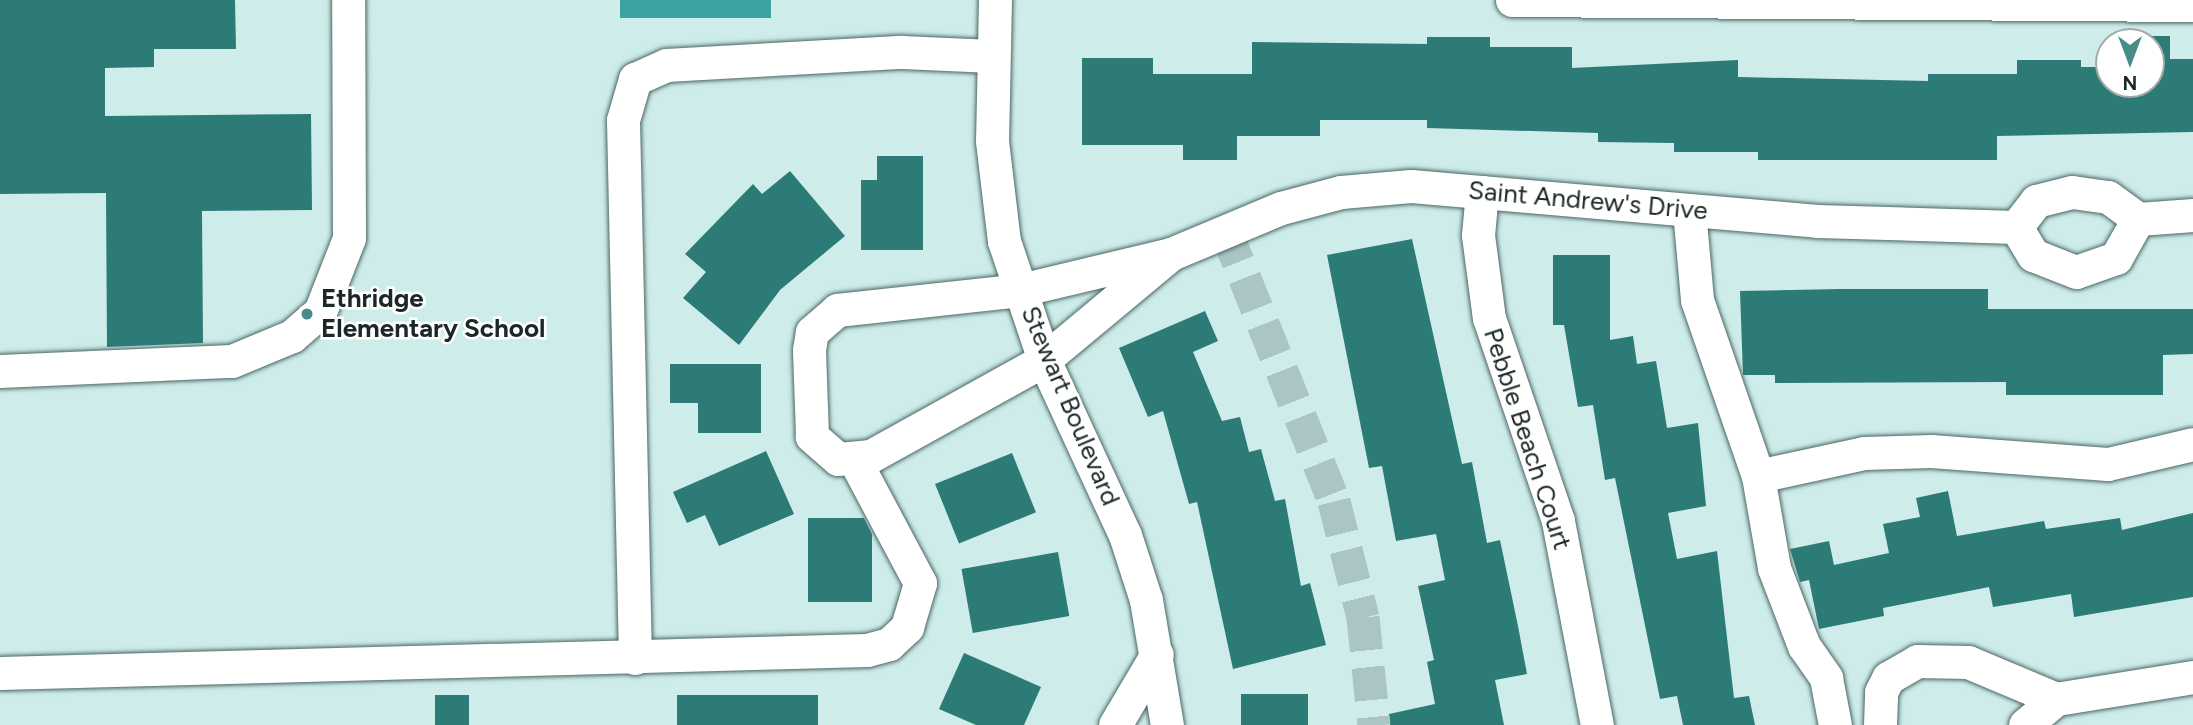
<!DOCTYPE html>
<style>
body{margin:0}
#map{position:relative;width:2193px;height:725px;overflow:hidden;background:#cdecea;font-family:Figtree,sans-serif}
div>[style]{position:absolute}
.water>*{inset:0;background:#3aa39f;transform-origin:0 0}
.building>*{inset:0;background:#2c7b77;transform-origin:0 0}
.minor-tunnel>*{height:33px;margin-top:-16.5px;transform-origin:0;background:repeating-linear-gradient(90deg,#aac5c3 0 33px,transparent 0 50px)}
.roads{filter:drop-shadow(0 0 2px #4b6765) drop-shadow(0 0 2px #4b6765)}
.minor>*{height:33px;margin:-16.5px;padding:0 16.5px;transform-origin:16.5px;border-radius:16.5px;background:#fff}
.dots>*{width:19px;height:19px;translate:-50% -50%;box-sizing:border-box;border:4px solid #fff;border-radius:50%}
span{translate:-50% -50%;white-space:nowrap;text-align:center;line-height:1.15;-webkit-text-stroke:5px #fff;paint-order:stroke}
.street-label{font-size:26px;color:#1c2727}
.poi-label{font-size:26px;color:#1c2727;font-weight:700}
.left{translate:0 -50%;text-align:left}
.north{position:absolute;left:2095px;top:28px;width:70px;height:70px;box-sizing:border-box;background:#fff;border:2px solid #a4a9a9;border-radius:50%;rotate:180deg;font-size:19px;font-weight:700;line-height:28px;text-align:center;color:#1c2727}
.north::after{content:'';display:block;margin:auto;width:24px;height:32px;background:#468d89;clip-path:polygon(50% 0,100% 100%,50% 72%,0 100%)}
</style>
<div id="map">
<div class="water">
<div style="left:620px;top:0;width:151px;height:18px"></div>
</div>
<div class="building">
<div style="clip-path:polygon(0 0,235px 0,236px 49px,154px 49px,154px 67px,105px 68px,105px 116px,311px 114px,312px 210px,202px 211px,203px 343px,107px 347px,106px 193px,0 194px)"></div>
<div style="clip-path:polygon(2135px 36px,2170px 36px,2170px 59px,2193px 59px,2193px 132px,1997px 136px,1997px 160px,1758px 160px,1758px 152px,1674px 152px,1674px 143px,1598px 142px,1598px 133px,1427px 128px,1427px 120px,1320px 120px,1320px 136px,1237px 136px,1237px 160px,1183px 160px,1183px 145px,1082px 145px,1082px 58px,1153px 58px,1153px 74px,1252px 74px,1252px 42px,1427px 44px,1427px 37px,1490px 37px,1490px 47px,1572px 47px,1572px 68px,1738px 60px,1738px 77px,1928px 81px,1928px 74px,2017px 74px,2017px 60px,2081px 60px,2081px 67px,2109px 67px,2109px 84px,2151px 84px,2151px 42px,2135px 42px)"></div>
<div style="clip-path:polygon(877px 156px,923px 156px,923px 250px,861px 250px,861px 180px,877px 180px)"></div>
<div style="clip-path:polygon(790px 171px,845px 236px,780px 290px,739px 345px,683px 298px,706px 272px,685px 254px,753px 184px,762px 194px)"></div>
<div style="clip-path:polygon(1412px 239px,1462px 464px,1472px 462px,1487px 543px,1500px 540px,1518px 626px,1527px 674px,1495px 680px,1504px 725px,1390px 725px,1389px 714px,1435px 704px,1427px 662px,1434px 660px,1418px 586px,1445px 580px,1436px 534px,1396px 541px,1382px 466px,1369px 468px,1327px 255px)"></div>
<div style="clip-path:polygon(1553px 255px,1610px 255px,1610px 340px,1633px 336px,1637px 364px,1656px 361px,1667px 428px,1698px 423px,1706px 506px,1668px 513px,1677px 559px,1717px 551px,1734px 698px,1749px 696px,1755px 725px,1683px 725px,1677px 696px,1660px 699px,1615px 478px,1605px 480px,1593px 405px,1578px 407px,1564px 325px,1553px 325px)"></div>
<div style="clip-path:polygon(1840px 289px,1988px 289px,1988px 309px,2193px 309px,2193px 354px,2163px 355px,2163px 395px,2006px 395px,2006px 382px,1775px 383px,1775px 375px,1743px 375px,1740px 291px)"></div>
<div style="clip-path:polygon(1205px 311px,1218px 341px,1193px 352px,1222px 421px,1240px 417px,1249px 452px,1261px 449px,1275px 501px,1285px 499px,1301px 586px,1310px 583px,1326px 645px,1233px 669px,1197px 502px,1189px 504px,1163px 411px,1148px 417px,1119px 348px)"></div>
<div style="clip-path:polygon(670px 364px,761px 364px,761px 433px,698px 433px,698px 403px,670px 403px)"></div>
<div style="clip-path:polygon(766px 451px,794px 514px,719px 546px,705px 515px,687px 523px,673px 492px)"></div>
<div style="left:1012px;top:453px;width:64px;height:83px;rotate:68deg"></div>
<div style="clip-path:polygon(1948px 491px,1957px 536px,2044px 521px,2046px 529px,2120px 518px,2122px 530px,2193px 513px,2193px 597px,2074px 617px,2071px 594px,1993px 607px,1989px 587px,1883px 608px,1884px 616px,1819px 629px,1809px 580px,1800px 582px,1790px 549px,1829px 541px,1834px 565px,1889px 553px,1883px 524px,1920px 517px,1916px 498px)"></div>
<div style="clip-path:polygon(808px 518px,864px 518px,872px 534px,872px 602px,808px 602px)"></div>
<div style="left:1058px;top:552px;width:65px;height:98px;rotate:80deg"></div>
<div style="clip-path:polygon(964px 653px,1041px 687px,1024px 725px,976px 725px,939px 709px)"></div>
<div style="left:1241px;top:694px;width:67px;height:31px"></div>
<div style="left:435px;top:695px;width:34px;height:30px"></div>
<div style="left:677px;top:695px;width:141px;height:30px"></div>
</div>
<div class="minor-tunnel">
<div style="left:1226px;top:231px;width:291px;rotate:68.2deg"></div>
<div style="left:1334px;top:501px;width:120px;rotate:76deg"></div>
<div style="left:1363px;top:617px;width:109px;rotate:84.2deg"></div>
</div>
<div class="roads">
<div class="minor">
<div style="left:995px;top:0;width:141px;rotate:91.2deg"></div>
<div style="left:992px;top:141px;width:101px;rotate:83.2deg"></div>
<div style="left:1004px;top:241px;width:126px;rotate:71.4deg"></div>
<div style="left:1044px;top:360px;width:193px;rotate:65.2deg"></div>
<div style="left:1125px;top:535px;width:68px;rotate:72.1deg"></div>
<div style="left:1146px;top:600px;width:127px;rotate:80.5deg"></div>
<div style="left:1512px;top:0;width:681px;rotate:0.42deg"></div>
<div style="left:1482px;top:192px;width:43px;rotate:95.3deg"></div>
<div style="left:1478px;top:235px;width:84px;rotate:82.5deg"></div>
<div style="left:1489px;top:318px;width:214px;rotate:71.2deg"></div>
<div style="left:1558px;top:521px;width:208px;rotate:79.2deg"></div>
<div style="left:1689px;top:210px;width:90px;rotate:84.9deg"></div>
<div style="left:1697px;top:300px;width:186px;rotate:70.9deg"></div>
<div style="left:1758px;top:476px;width:93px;rotate:80.1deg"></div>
<div style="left:1774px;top:568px;width:84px;rotate:69deg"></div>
<div style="left:1804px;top:646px;width:39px;rotate:55deg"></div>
<div style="left:1826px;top:678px;width:48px;rotate:79.2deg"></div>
<div style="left:2138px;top:219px;width:45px;rotate:119.4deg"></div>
<div style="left:2116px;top:258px;width:42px;rotate:160.7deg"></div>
<div style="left:2076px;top:272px;width:46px;rotate:-158.4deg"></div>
<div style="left:2033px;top:255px;width:33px;rotate:-121deg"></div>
<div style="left:2016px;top:227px;width:33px;rotate:-52deg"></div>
<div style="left:2036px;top:201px;width:37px;rotate:-14deg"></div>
<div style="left:2072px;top:192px;width:36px;rotate:8deg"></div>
<div style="left:2108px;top:197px;width:37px;rotate:36deg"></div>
<div style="left:2138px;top:219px;width:55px;rotate:-4.2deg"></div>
<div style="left:1171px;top:254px;width:165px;rotate:140.2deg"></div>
<div style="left:1044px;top:360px;width:198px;rotate:151deg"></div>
<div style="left:871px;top:456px;width:33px;rotate:175deg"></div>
<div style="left:838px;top:459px;width:35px;rotate:-139deg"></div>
<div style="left:812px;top:436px;width:86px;rotate:-92deg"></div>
<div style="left:809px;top:350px;width:18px;rotate:-81deg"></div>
<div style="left:812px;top:332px;width:33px;rotate:-41deg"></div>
<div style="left:837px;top:310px;width:184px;rotate:-6.2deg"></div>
<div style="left:1020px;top:290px;width:155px;rotate:-13.4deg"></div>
<div style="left:1171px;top:254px;width:119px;rotate:-22.7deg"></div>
<div style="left:1281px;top:208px;width:62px;rotate:-14.9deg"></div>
<div style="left:1341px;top:192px;width:70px;rotate:-4.9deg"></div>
<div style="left:1411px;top:186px;width:408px;rotate:4.9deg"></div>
<div style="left:1817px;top:221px;width:199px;rotate:1.7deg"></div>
<div style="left:0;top:371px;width:232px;rotate:-2.5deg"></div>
<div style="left:232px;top:361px;width:65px;rotate:-22.6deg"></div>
<div style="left:292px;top:336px;width:37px;rotate:-41deg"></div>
<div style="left:320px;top:312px;width:79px;rotate:-68.6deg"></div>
<div style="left:349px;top:238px;width:238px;rotate:-90.2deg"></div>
<div style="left:1758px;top:476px;width:108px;rotate:-12.2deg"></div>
<div style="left:1864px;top:453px;width:67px;rotate:-1.7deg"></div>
<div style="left:1931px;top:451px;width:177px;rotate:4.2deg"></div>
<div style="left:2108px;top:464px;width:87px;rotate:-13.2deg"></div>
<div style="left:635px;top:658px;width:538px;rotate:-91.28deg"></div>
<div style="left:623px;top:120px;width:43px;rotate:-73.7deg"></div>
<div style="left:635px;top:79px;width:34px;rotate:-24deg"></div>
<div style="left:666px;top:65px;width:236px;rotate:-3.2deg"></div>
<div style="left:902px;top:52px;width:90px;rotate:2.5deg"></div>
<div style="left:0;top:673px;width:867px;rotate:-1.52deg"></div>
<div style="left:867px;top:650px;width:23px;rotate:-15deg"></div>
<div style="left:889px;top:644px;width:25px;rotate:-43deg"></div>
<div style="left:907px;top:627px;width:46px;rotate:-73.5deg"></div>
<div style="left:920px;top:583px;width:140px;rotate:-118deg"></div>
<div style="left:1115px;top:725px;width:82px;rotate:-59.4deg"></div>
<div style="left:1880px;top:725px;width:33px;rotate:-88deg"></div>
<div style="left:1881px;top:692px;width:16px;rotate:-63deg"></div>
<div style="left:1888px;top:678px;width:34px;rotate:-30deg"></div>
<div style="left:1917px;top:661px;width:51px;rotate:1.1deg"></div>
<div style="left:1968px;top:662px;width:95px;rotate:22.8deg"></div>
<div style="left:2025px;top:725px;width:40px;rotate:-40deg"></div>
<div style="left:2056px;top:699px;width:139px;rotate:-9.1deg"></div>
</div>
</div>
<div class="dots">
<div style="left:307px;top:314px;background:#468d89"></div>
</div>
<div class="street-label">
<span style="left:1588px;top:201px;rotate:5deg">Saint Andrew's Drive</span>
<span style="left:1070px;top:406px;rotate:67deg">Stewart Boulevard</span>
<span style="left:1527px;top:439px;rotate:72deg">Pebble Beach Court</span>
</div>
<div class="poi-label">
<span class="left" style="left:321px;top:314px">Ethridge<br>Elementary School</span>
</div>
<div class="north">N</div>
</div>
